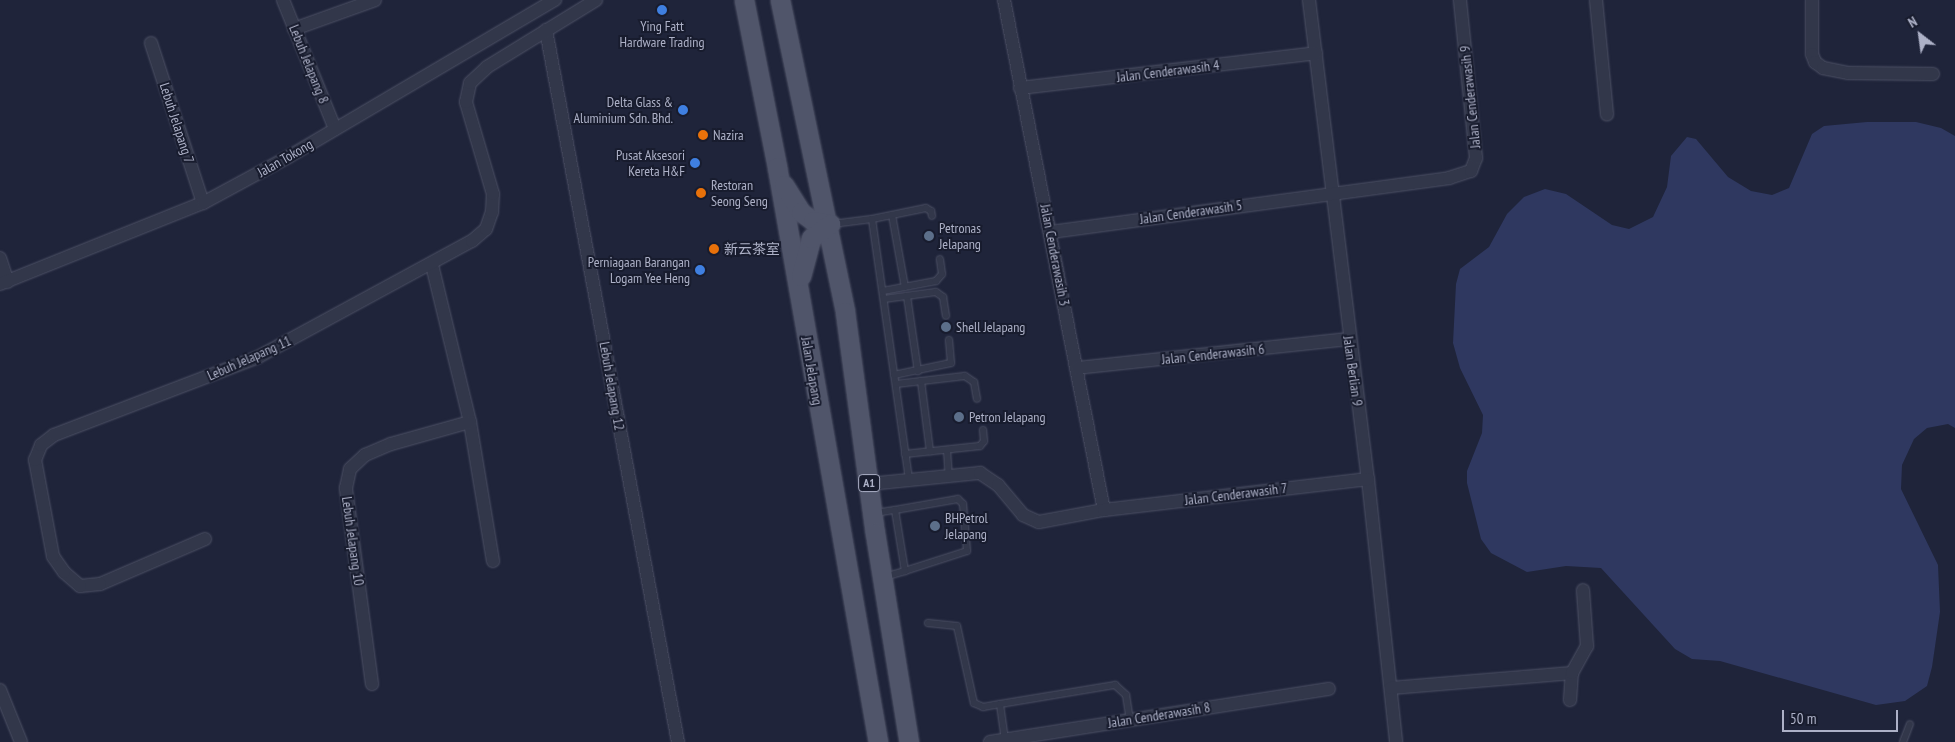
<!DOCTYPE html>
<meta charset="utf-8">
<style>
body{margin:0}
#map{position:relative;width:1955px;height:742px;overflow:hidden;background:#1f243a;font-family:"PT Sans Narrow","Noto Sans SC",sans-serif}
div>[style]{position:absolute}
.water>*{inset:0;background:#2f3860}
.roads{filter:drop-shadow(0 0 1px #4d5165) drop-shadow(0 0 1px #4d5165)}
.service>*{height:6px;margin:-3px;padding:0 3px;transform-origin:3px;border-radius:3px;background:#32374a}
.minor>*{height:12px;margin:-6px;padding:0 6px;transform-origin:6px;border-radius:6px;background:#32374a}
.primary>*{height:19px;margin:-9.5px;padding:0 9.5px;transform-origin:9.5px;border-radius:9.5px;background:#50556a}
.dots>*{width:14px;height:14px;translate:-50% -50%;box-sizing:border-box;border:2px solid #181c2e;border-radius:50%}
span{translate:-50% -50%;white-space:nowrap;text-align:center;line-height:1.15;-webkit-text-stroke:4px #181c2e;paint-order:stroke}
.shield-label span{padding:1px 4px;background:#181c2e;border:1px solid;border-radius:4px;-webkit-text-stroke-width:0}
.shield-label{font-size:12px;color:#adb1c7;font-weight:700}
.poi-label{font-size:14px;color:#adb1c7}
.right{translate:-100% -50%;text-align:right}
.left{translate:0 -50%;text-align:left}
.street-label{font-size:14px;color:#adb1c7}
.north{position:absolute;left:1895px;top:10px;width:50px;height:50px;-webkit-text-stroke:4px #181c2e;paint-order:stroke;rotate:330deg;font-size:14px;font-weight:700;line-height:20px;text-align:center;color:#adb1c7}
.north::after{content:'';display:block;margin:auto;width:18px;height:22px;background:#adb1c7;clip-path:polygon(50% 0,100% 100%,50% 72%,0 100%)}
.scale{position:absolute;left:1782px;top:710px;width:116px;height:22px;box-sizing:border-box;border:2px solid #adb1c7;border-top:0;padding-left:6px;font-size:15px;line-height:18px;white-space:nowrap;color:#adb1c7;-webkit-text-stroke:4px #181c2e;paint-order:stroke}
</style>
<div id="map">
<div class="water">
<div style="clip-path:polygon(1867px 122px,1916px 122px,1941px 128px,1955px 136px,1955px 428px,1948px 424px,1927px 428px,1914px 439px,1902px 465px,1901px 489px,1938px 565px,1940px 612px,1932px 667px,1927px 686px,1905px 701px,1876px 705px,1720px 661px,1692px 659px,1675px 649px,1601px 568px,1566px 566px,1527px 572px,1491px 553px,1481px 539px,1467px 483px,1467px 471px,1482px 433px,1483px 415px,1460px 368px,1453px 343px,1456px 284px,1460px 269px,1489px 247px,1507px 214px,1524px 197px,1545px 189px,1566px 194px,1612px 225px,1629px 229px,1653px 217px,1667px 187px,1671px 156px,1687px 137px,1696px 139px,1728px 177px,1751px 191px,1772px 195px,1789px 188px,1812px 134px,1824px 126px)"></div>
</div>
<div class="roads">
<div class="service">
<div style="left:892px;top:215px;width:73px;rotate:79.8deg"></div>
<div style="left:872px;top:219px;width:55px;rotate:-11.5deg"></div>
<div style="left:926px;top:208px;width:6px;rotate:31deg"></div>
<div style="left:931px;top:211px;width:5px;rotate:79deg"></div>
<div style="left:832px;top:224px;width:40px;rotate:-7.1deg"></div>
<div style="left:872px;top:219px;width:264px;rotate:81.9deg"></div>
<div style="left:883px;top:291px;width:54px;rotate:-10.7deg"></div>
<div style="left:936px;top:281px;width:9px;rotate:-49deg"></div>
<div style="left:942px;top:274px;width:15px;rotate:-98deg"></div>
<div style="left:907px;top:296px;width:76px;rotate:81.7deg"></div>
<div style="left:884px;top:299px;width:52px;rotate:-7.7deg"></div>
<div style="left:936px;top:292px;width:9px;rotate:36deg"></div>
<div style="left:943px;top:297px;width:19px;rotate:81deg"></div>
<div style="left:894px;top:375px;width:58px;rotate:-11.9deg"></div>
<div style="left:951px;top:363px;width:23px;rotate:-95deg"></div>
<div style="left:921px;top:381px;width:71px;rotate:82.7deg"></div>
<div style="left:896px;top:384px;width:69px;rotate:-6.6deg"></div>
<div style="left:965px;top:376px;width:11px;rotate:34deg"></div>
<div style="left:974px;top:382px;width:17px;rotate:80deg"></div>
<div style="left:947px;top:450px;width:26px;rotate:86deg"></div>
<div style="left:905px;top:454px;width:75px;rotate:-6.1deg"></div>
<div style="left:980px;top:446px;width:6px;rotate:-51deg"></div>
<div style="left:984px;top:441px;width:11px;rotate:-95deg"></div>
<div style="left:895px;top:510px;width:64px;rotate:-9.9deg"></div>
<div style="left:958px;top:499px;width:7px;rotate:45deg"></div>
<div style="left:963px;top:504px;width:47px;rotate:85.1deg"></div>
<div style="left:967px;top:551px;width:65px;rotate:162.1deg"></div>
<div style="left:875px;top:513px;width:20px;rotate:-9deg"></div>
<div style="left:895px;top:510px;width:62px;rotate:80.7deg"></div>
<div style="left:905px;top:571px;width:22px;rotate:164deg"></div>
<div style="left:928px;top:623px;width:29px;rotate:6deg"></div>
<div style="left:957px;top:626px;width:79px;rotate:77.6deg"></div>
<div style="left:974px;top:703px;width:10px;rotate:24deg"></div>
<div style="left:983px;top:707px;width:17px;rotate:-10deg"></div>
<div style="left:1005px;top:740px;width:36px;rotate:-98deg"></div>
<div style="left:1000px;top:704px;width:117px;rotate:-9.4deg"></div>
<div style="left:1115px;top:685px;width:15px;rotate:42deg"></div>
<div style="left:1126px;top:695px;width:25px;rotate:81deg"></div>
<div style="left:1903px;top:742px;width:19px;rotate:-69deg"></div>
</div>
<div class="minor">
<div style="left:283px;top:0;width:139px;rotate:68deg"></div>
<div style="left:1004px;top:0;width:520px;rotate:78.91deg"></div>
<div style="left:1309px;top:0;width:483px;rotate:83deg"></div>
<div style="left:1368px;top:479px;width:264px;rotate:83.9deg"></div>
<div style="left:1596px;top:0;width:115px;rotate:84.5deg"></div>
<div style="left:1812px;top:0;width:54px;rotate:90deg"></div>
<div style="left:1812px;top:54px;width:9px;rotate:69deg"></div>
<div style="left:1815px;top:62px;width:10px;rotate:37deg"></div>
<div style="left:1823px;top:68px;width:25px;rotate:11deg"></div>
<div style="left:1848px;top:73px;width:85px;rotate:0.7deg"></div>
<div style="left:294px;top:29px;width:86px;rotate:-19.7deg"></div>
<div style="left:546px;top:30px;width:724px;rotate:79.5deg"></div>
<div style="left:151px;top:43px;width:168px;rotate:72deg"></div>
<div style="left:1020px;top:88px;width:298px;rotate:-6.7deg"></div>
<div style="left:1051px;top:232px;width:402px;rotate:-7.7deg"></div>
<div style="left:1449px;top:178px;width:23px;rotate:-18deg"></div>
<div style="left:1471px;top:171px;width:14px;rotate:-69deg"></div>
<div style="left:1476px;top:158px;width:159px;rotate:-95.8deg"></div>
<div style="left:0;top:258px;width:25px;rotate:72deg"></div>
<div style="left:432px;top:265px;width:162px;rotate:76.4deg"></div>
<div style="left:470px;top:422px;width:141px;rotate:80.6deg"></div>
<div style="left:0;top:284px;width:219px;rotate:-21.8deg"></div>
<div style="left:203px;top:203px;width:97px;rotate:-28.4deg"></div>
<div style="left:288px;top:157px;width:310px;rotate:-30.5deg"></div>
<div style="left:1077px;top:368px;width:274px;rotate:-6.1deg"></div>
<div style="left:869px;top:484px;width:112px;rotate:-5.7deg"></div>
<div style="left:980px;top:473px;width:22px;rotate:34deg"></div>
<div style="left:998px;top:485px;width:39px;rotate:50deg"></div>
<div style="left:1023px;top:515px;width:17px;rotate:24deg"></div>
<div style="left:1039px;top:522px;width:66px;rotate:-10.5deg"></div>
<div style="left:1104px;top:510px;width:266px;rotate:-6.7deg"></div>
<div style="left:205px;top:539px;width:114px;rotate:156.8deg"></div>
<div style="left:100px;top:584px;width:20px;rotate:174deg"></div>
<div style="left:80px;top:586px;width:21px;rotate:-139deg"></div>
<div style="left:64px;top:572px;width:19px;rotate:-125deg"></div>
<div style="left:53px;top:556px;width:98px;rotate:-100.6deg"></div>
<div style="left:35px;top:460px;width:16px;rotate:-68deg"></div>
<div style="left:41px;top:445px;width:16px;rotate:-38deg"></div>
<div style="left:54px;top:435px;width:218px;rotate:-20.9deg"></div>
<div style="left:258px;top:357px;width:243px;rotate:-28.5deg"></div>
<div style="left:472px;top:241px;width:18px;rotate:-41deg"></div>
<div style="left:486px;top:229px;width:18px;rotate:-71deg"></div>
<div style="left:492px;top:212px;width:18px;rotate:-87deg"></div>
<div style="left:493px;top:194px;width:96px;rotate:-106.4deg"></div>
<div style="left:466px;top:102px;width:19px;rotate:-78deg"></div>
<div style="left:470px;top:83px;width:23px;rotate:-43deg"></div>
<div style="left:487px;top:67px;width:128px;rotate:-31.6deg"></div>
<div style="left:372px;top:684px;width:198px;rotate:-97.6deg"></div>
<div style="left:346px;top:488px;width:19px;rotate:-78deg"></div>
<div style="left:350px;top:469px;width:21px;rotate:-43deg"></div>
<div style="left:365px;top:455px;width:28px;rotate:-23deg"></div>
<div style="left:391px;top:444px;width:82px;rotate:-15.6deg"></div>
<div style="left:1391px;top:688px;width:182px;rotate:-4.7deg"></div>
<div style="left:0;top:690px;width:56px;rotate:68deg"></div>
<div style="left:1570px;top:700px;width:27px;rotate:-86deg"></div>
<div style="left:1572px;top:673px;width:31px;rotate:-61deg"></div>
<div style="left:1587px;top:646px;width:56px;rotate:-94.1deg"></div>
<div style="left:990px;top:742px;width:343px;rotate:-8.9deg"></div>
</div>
<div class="primary">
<div style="left:744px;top:0;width:170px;rotate:78.8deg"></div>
<div style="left:777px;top:167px;width:584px;rotate:80.04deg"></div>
<div style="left:780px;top:0;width:319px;rotate:78.2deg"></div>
<div style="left:845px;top:312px;width:223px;rotate:82.3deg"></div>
<div style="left:875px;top:533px;width:212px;rotate:80.8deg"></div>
<div style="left:784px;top:185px;width:32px;rotate:58deg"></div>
<div style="left:801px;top:212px;width:15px;rotate:37deg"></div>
<div style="left:813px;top:221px;width:17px;rotate:10deg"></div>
<div style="left:801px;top:276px;width:39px;rotate:-75deg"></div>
<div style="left:811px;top:238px;width:24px;rotate:-36deg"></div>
</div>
</div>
<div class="dots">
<div style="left:662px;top:10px;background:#3f7fe0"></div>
<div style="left:683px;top:110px;background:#3f7fe0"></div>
<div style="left:703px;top:135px;background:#e8710a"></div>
<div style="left:695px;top:163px;background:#3f7fe0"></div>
<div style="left:701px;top:193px;background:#e8710a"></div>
<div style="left:929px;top:236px;background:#5c6f8a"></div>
<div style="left:714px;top:249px;background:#e8710a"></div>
<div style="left:700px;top:270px;background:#3f7fe0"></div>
<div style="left:946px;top:327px;background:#5c6f8a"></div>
<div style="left:959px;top:417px;background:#5c6f8a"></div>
<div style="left:935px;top:526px;background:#5c6f8a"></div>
</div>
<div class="shield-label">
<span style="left:869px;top:483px">A1</span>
</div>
<div class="poi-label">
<span style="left:662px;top:34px">Ying Fatt<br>Hardware Trading</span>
<span class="right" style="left:673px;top:110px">Delta Glass &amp;<br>Aluminium Sdn. Bhd.</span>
<span class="left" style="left:713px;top:135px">Nazira</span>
<span class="right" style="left:685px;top:163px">Pusat Aksesori<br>Kereta H&amp;F</span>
<span class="left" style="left:711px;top:193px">Restoran<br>Seong Seng</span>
<span class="left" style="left:939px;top:236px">Petronas<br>Jelapang</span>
<span class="left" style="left:724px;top:249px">新云茶室</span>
<span class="right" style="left:690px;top:270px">Perniagaan Barangan<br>Logam Yee Heng</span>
<span class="left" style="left:956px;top:327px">Shell Jelapang</span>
<span class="left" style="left:969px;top:417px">Petron Jelapang</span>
<span class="left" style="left:945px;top:526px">BHPetrol<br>Jelapang</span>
</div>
<div class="street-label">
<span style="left:309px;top:64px;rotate:68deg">Lebuh Jelapang 8</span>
<span style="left:1168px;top:71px;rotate:-7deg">Jalan Cenderawasih 4</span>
<span style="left:1470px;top:97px;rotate:-96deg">Jalan Cenderawasih 9</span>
<span style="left:177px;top:123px;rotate:72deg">Lebuh Jelapang 7</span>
<span style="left:285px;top:158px;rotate:-30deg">Jalan Tokong</span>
<span style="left:1191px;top:212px;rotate:-8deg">Jalan Cenderawasih 5</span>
<span style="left:1055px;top:255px;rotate:79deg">Jalan Cenderawasih 3</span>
<span style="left:1213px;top:354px;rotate:-6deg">Jalan Cenderawasih 6</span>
<span style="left:249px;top:358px;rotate:-24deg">Lebuh Jelapang 11</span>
<span style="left:812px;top:371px;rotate:80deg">Jalan Jelapang</span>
<span style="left:1353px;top:371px;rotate:82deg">Jalan Berlian 9</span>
<span style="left:612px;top:386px;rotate:80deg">Lebuh Jelapang 12</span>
<span style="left:1236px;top:494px;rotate:-7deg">Jalan Cenderawasih 7</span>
<span style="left:353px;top:541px;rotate:82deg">Lebuh Jelapang 10</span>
<span style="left:1159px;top:715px;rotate:-9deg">Jalan Cenderawasih 8</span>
</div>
<div class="north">N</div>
<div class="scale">50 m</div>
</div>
